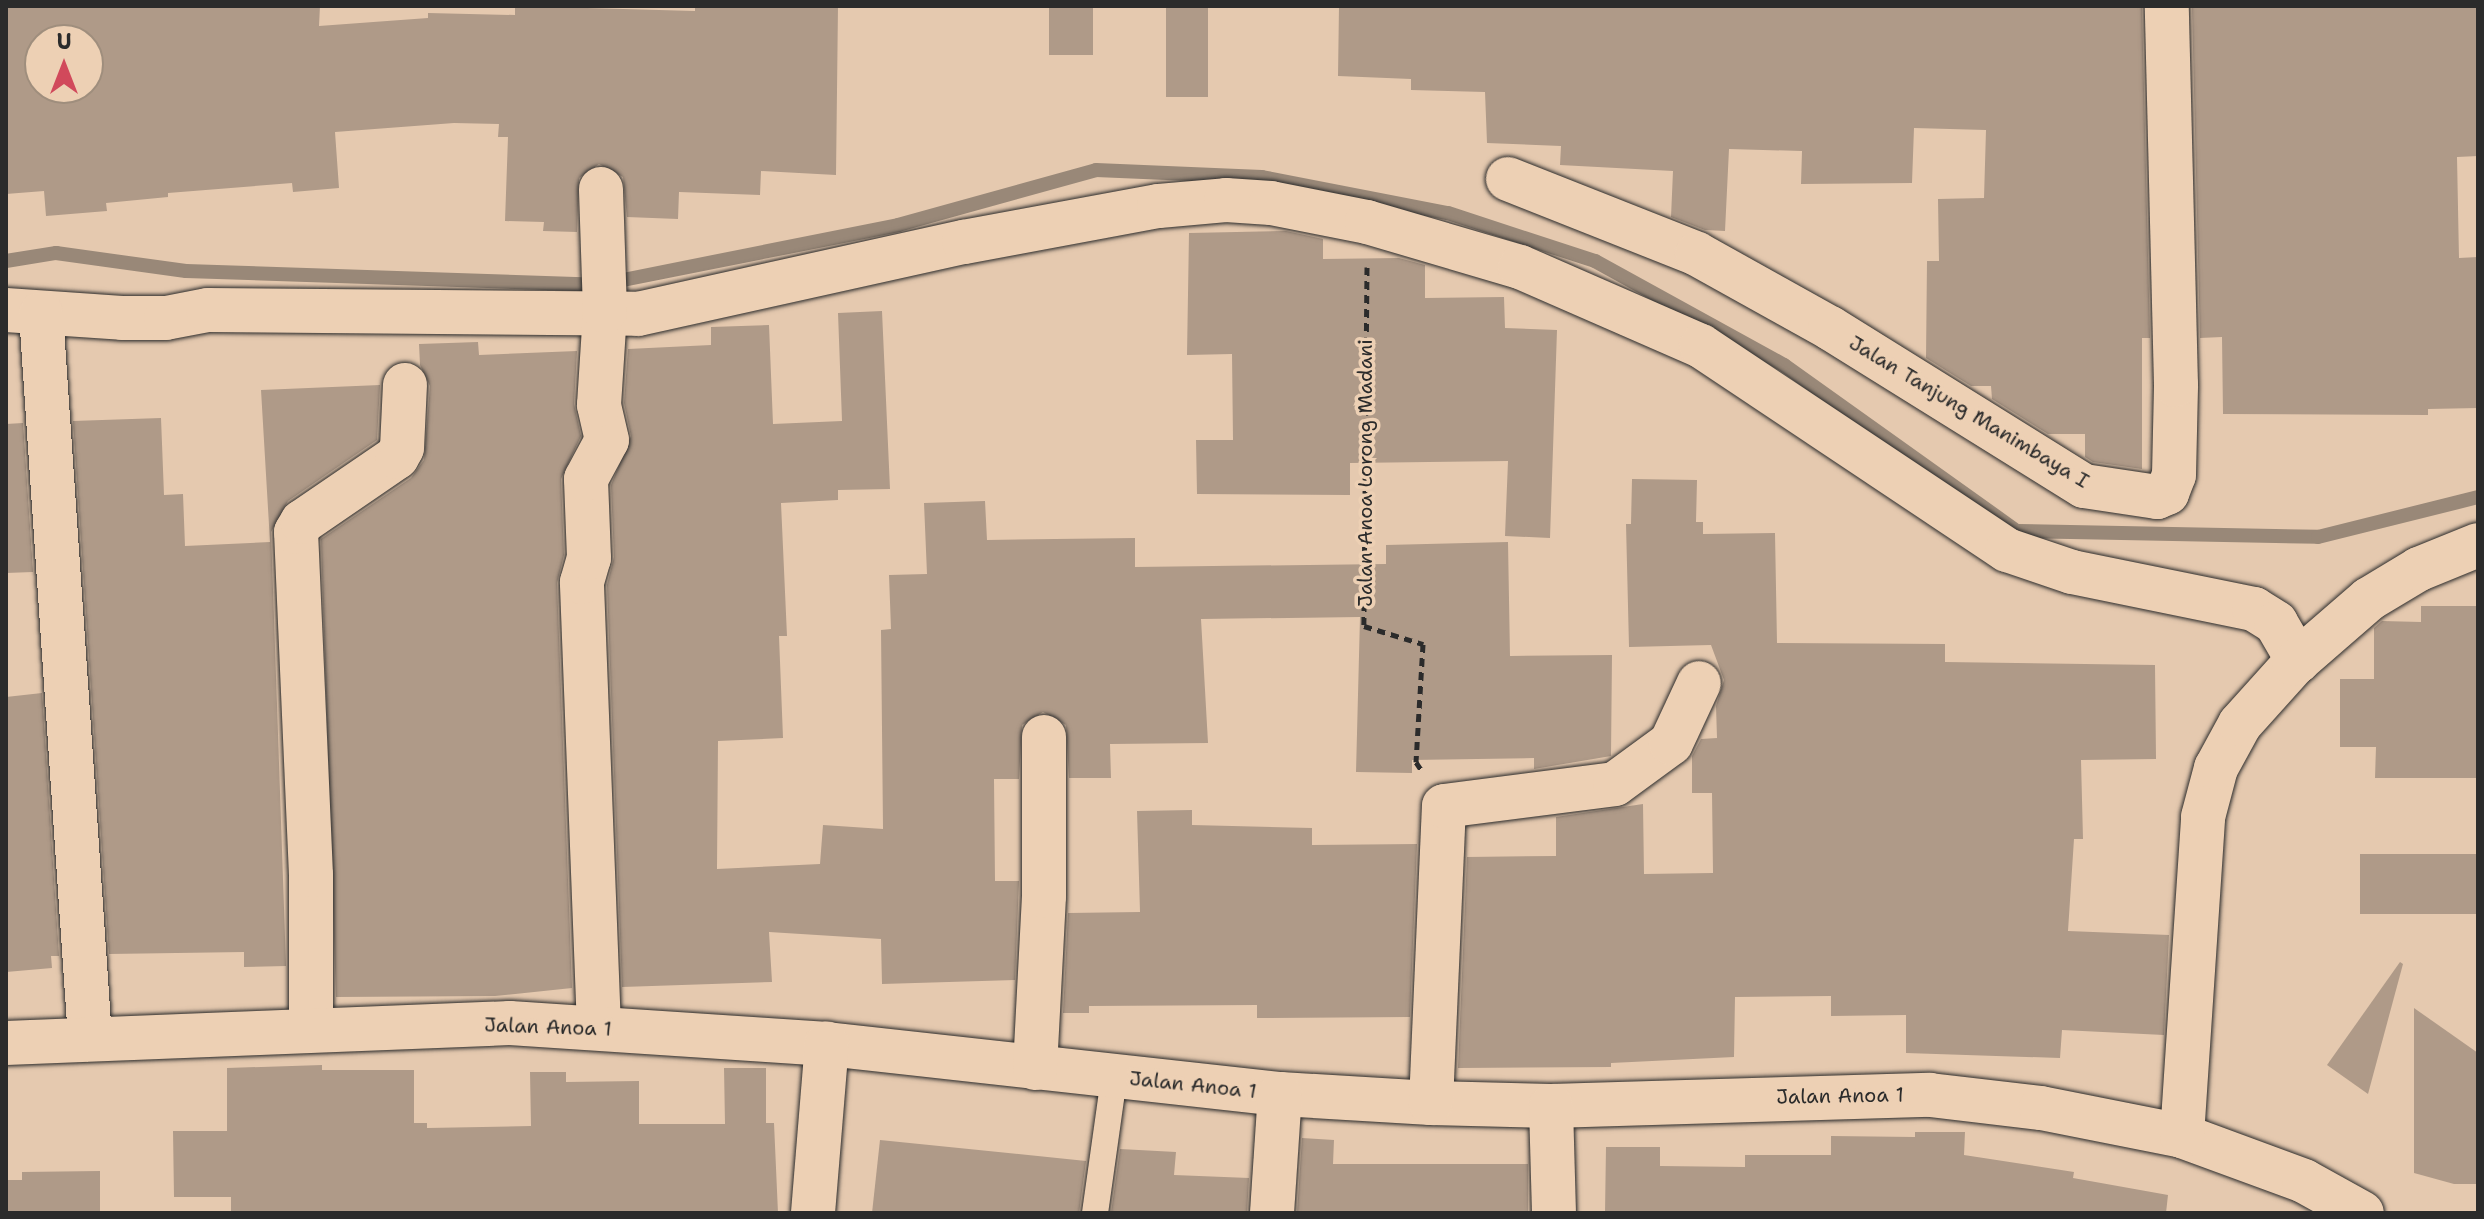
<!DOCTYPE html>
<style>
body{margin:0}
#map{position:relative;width:2484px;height:1219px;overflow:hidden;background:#e5c9af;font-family:"Shantell Sans",sans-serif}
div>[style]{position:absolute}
.stream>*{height:14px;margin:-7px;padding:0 7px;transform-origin:7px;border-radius:7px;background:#998878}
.building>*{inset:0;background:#af9a88;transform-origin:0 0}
.path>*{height:5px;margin-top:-2.5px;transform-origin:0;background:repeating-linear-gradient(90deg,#2b2b2b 0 8px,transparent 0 14px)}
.roads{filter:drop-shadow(0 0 2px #2b2b2b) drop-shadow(0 0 2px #2b2b2b)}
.service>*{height:26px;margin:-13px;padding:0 13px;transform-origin:13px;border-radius:13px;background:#edd0b4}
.minor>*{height:44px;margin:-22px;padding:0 22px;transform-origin:22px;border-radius:22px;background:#edd0b4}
span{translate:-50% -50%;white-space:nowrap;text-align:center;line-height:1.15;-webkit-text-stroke:7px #edd0b4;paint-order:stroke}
.street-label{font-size:20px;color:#2b2b2b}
.frame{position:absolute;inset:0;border:8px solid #2b2b2b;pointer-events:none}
.north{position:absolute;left:24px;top:24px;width:80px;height:80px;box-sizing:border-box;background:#edd0b4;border:2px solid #9f8e7d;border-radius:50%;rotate:0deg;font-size:22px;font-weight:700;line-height:32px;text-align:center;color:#2b2b2b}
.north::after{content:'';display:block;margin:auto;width:28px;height:36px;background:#d1495b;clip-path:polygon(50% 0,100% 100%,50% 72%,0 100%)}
</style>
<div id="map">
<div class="stream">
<div style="left:6px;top:261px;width:51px;rotate:-9.1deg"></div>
<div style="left:56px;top:253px;width:131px;rotate:7.9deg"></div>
<div style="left:186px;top:271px;width:412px;rotate:1.9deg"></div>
<div style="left:598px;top:285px;width:306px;rotate:-11.3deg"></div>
<div style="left:898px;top:225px;width:205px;rotate:-15.5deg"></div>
<div style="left:1096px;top:170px;width:166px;rotate:2.4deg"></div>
<div style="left:1262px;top:177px;width:189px;rotate:11deg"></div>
<div style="left:1448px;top:213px;width:155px;rotate:18.1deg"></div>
<div style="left:1595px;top:261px;width:216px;rotate:28.8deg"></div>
<div style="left:1784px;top:365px;width:286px;rotate:35.5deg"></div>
<div style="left:2017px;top:531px;width:301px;rotate:1.1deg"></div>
<div style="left:2318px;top:537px;width:165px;rotate:-14deg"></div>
</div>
<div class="building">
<div style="clip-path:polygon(evenodd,6px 6px,320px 6px,319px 26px,428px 18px,428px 13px,515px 15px,515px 6px,695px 11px,695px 6px,838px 6px,836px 175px,761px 171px,760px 195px,679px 192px,678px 219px,627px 217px,623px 177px,599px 164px,579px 178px,577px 232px,543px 231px,544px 222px,505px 221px,508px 137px,498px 137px,499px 124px,454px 123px,335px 132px,339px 188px,293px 192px,292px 183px,168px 193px,168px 197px,106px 203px,107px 211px,46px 216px,44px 191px,6px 194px,6px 6px,40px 40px,88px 40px,88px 88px,40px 88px,40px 40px)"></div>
<div style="left:1049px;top:6px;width:44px;height:49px"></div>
<div style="left:1166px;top:6px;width:42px;height:91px"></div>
<div style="clip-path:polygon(1339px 6px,2142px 6px,2150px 338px,2142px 338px,2142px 469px,2093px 462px,2085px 457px,2085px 434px,2048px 434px,1992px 399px,1991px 386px,1971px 386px,1926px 358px,1927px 261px,1939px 261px,1938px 199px,1984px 198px,1986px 130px,1914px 128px,1912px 183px,1801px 184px,1802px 151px,1729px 149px,1725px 231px,1705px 230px,1671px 217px,1673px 171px,1560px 165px,1561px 146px,1487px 143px,1485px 92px,1411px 90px,1411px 79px,1338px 76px)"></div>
<div style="clip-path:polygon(2192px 6px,2478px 6px,2478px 156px,2457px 157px,2459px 258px,2478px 257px,2478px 408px,2428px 409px,2428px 415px,2223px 414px,2222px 337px,2200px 338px)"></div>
<div style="clip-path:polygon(1286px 231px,1323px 239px,1323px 259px,1399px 258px,1425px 265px,1425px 298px,1504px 297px,1505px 328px,1557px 330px,1550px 538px,1505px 536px,1508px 461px,1350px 463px,1350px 495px,1197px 494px,1196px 440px,1233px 440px,1232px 354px,1187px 355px,1189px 233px)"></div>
<div style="clip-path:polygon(882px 311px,890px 489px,838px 490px,838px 500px,781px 503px,787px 636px,779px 636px,783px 738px,718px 741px,717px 869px,820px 864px,823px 825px,883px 829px,881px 630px,891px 629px,889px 575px,927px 574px,924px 503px,985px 501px,987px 540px,1135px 538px,1135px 567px,1386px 564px,1386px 545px,1508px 542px,1510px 656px,1612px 655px,1611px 756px,1534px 769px,1534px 758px,1412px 760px,1412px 773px,1356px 772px,1360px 617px,1201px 619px,1208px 743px,1110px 744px,1111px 778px,1069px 778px,1066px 725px,1043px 712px,1022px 725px,1019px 779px,994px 779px,995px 881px,1019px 881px,1015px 980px,882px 984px,881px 939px,769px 932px,772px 982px,622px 987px,607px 585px,614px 557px,611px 485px,631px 436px,624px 403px,628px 349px,711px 345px,711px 327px,769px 325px,773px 424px,842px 421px,838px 313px)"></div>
<div style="clip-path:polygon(478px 342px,479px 355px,577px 351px,574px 404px,581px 436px,561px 479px,564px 555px,557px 583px,572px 988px,495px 996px,336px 997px,321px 539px,411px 478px,424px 460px,430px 386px,420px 365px,419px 344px)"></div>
<div style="clip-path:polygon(380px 385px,377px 440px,288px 501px,271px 532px,286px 966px,244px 967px,244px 952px,109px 954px,73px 421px,161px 418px,164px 495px,183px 494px,185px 546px,270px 542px,261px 390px)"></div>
<div style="clip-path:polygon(23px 423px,33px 572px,6px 573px,6px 424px)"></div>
<div style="clip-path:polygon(1632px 479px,1697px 480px,1696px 522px,1703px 522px,1703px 534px,1775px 533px,1777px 643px,1945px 644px,1945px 662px,2155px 665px,2156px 759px,2081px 760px,2083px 839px,2074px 839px,2068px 931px,2169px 935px,2164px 1035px,2062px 1030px,2060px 1058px,1906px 1053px,1906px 1015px,1831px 1016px,1831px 996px,1735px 997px,1734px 1057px,1611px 1063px,1611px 1067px,1458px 1068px,1467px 857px,1556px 856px,1556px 817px,1643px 804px,1644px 874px,1713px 873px,1712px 793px,1692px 793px,1692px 756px,1701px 739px,1717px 738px,1716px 706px,1724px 680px,1711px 645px,1629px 647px,1626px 524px,1631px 524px)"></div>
<div style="clip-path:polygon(2421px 606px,2478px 606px,2478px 778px,2375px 778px,2376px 747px,2340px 747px,2340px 679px,2374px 679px,2374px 628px,2382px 621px,2421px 622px)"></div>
<div style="clip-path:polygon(42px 693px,59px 956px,51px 956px,52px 968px,6px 972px,6px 697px)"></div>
<div style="clip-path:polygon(1192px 810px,1192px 825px,1312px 828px,1312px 845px,1417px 844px,1410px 1017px,1257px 1018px,1257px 1005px,1089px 1006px,1089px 1013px,1063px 1013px,1068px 913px,1140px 912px,1137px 811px)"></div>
<div style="left:2360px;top:854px;width:118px;height:60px"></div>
<div style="clip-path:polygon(2400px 962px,2403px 964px,2368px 1094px,2327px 1065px)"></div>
<div style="clip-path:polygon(2414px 1008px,2478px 1053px,2478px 1184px,2454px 1184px,2414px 1173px)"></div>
<div style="clip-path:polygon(322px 1065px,322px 1070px,414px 1070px,414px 1123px,427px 1123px,427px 1128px,531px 1126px,530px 1072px,566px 1072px,566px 1082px,639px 1081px,639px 1124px,725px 1124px,724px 1068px,766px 1068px,766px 1123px,774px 1123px,778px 1213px,231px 1213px,231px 1197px,174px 1197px,173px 1131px,227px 1131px,227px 1068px)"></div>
<div style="clip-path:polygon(1915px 1132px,1965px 1132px,1964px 1155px,2074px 1172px,2073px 1178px,2168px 1195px,2166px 1213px,1605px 1213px,1606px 1147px,1660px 1147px,1660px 1166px,1745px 1167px,1745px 1155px,1831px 1155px,1831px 1136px,1915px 1137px)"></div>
<div style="clip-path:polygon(1302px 1138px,1334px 1140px,1333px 1164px,1528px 1164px,1528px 1213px,1297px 1213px)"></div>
<div style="clip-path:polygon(880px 1140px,1086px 1161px,1079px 1213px,872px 1213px)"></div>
<div style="clip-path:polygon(1120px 1149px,1176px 1152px,1174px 1175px,1249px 1178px,1247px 1213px,1111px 1213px)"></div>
<div style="clip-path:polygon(100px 1171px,100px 1213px,6px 1213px,6px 1180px,22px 1180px,22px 1172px)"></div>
</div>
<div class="path">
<div style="left:1367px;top:267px;width:359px;rotate:90.5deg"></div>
<div style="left:1364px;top:626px;width:62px;rotate:17deg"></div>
<div style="left:1423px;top:644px;width:118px;rotate:93.4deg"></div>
<div style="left:1416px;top:762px;width:11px;rotate:56deg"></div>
</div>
<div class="roads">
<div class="service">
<div style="left:1095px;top:1213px;width:137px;rotate:-82deg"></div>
</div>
<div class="minor">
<div style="left:1508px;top:179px;width:203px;rotate:21.6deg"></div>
<div style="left:1697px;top:254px;width:152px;rotate:29.1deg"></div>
<div style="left:1830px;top:328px;width:299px;rotate:31.9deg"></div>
<div style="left:2084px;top:486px;width:74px;rotate:8.6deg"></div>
<div style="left:2157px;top:497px;width:11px;rotate:-22deg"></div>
<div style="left:2167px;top:493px;width:19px;rotate:-69deg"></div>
<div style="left:2174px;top:475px;width:90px;rotate:-88.7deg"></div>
<div style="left:2176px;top:385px;width:379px;rotate:-91.4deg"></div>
<div style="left:6px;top:310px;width:116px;rotate:3.9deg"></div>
<div style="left:122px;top:318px;width:44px"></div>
<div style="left:166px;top:318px;width:43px;rotate:-10.8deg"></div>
<div style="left:208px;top:310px;width:430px;rotate:0.5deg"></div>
<div style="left:638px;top:314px;width:334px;rotate:-12.5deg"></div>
<div style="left:964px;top:242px;width:198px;rotate:-10.5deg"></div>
<div style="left:1159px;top:206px;width:67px;rotate:-5.1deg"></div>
<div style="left:1226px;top:200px;width:45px;rotate:3.8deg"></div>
<div style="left:1271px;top:203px;width:98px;rotate:11.2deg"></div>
<div style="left:1367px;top:222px;width:159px;rotate:16.4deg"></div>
<div style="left:1520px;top:267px;width:197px;rotate:23.6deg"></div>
<div style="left:1701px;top:346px;width:368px;rotate:33.7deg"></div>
<div style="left:2007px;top:550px;width:69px;rotate:18.7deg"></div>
<div style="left:2072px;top:572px;width:186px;rotate:11.5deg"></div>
<div style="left:2254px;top:609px;width:26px;rotate:32deg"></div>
<div style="left:2276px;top:623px;width:44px;rotate:59.9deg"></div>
<div style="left:41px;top:314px;width:727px;rotate:86.13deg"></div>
<div style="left:599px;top:1028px;width:446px;rotate:-92.2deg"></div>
<div style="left:582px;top:582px;width:25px;rotate:-74deg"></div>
<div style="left:589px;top:558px;width:79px;rotate:-92.2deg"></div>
<div style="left:586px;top:479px;width:44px;rotate:-61.7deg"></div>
<div style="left:607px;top:440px;width:36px;rotate:-103deg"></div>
<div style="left:599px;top:405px;width:94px;rotate:-86.3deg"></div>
<div style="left:605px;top:311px;width:122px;rotate:-91.9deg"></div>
<div style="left:311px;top:1030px;width:155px;rotate:-90deg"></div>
<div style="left:311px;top:875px;width:343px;rotate:-92.5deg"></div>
<div style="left:296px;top:532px;width:12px;rotate:-59deg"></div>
<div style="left:302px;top:522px;width:115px;rotate:-34.4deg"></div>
<div style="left:397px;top:457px;width:10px;rotate:-61deg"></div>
<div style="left:402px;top:448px;width:63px;rotate:-87.3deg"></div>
<div style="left:6px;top:1043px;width:504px;rotate:-2.27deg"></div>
<div style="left:510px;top:1023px;width:318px;rotate:3.8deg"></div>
<div style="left:827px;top:1044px;width:456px;rotate:6.3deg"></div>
<div style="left:1280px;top:1094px;width:151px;rotate:3.4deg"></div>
<div style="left:1431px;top:1103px;width:120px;rotate:1.4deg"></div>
<div style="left:1551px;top:1106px;width:379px;rotate:-1.7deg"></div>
<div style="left:1930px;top:1095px;width:112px;rotate:6.7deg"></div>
<div style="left:2041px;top:1108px;width:144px;rotate:11.2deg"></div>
<div style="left:2182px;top:1136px;width:130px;rotate:20.2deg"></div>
<div style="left:2304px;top:1181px;width:66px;rotate:28.9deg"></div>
<div style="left:1035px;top:1068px;width:172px;rotate:-87deg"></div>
<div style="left:1044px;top:896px;width:159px;rotate:-90deg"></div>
<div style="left:1431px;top:1103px;width:297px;rotate:-87.5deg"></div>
<div style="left:1444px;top:806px;width:172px;rotate:-7.3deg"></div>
<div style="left:1615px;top:784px;width:69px;rotate:-36.2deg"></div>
<div style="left:1671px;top:743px;width:66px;rotate:-65deg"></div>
<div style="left:1551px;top:1106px;width:107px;rotate:88.4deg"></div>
<div style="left:2182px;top:1136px;width:320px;rotate:-86.2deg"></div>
<div style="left:2203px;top:817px;width:51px;rotate:-75.1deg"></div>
<div style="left:2216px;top:768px;width:50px;rotate:-61.4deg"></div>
<div style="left:2240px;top:724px;width:81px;rotate:-48deg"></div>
<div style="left:2294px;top:664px;width:99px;rotate:-40.9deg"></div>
<div style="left:2369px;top:599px;width:58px;rotate:-31deg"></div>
<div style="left:2419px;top:569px;width:64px;rotate:-22.1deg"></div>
<div style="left:813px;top:1213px;width:170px;rotate:-85.3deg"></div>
<div style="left:1272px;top:1213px;width:119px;rotate:-86.2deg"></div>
</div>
</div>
<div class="street-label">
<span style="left:1969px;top:412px;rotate:31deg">Jalan Tanjung Manimbaya I</span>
<span style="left:1365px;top:473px;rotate:-90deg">Jalan Anoa Lorong Madani</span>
<span style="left:548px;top:1027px;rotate:2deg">Jalan Anoa 1</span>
<span style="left:1193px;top:1085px;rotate:6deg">Jalan Anoa 1</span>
<span style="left:1840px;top:1096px;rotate:-1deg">Jalan Anoa 1</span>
</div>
<div class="frame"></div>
<div class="north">U</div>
</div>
